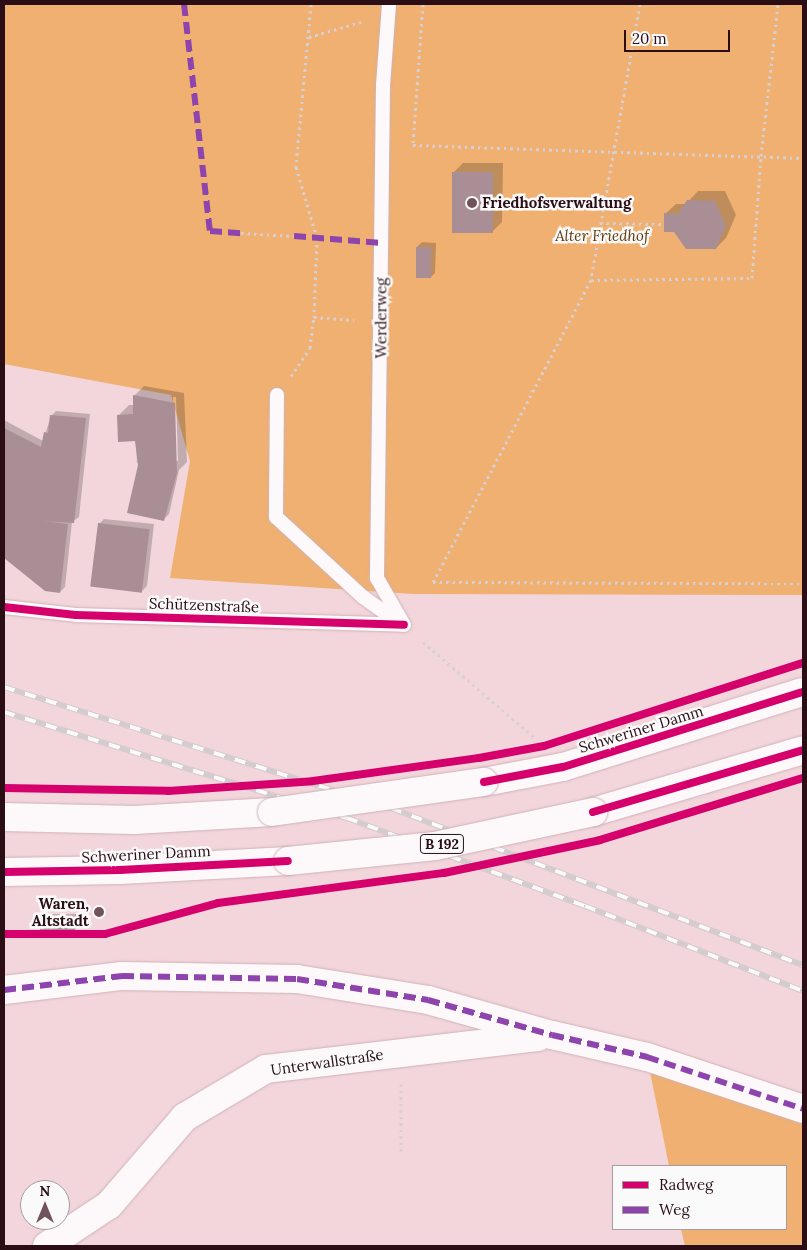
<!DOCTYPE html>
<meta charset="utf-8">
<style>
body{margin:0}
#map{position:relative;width:807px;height:1250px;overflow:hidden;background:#f2d6db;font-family:Lora,serif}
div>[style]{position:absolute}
.green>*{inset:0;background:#efb072}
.shadow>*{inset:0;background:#0003}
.building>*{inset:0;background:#a98e95;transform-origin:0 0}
.path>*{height:3px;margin-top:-1.5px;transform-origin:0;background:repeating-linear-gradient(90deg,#d8cfd1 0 2.5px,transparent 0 6.5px)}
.roads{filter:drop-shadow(0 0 1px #cfb2b8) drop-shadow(0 0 1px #cfb2b8)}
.service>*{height:14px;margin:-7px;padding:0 7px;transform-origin:7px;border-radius:7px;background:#fdf9fa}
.minor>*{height:28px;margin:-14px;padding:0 14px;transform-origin:14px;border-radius:14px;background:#fdf9fa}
.primary>*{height:28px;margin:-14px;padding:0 14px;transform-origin:14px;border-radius:14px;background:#fdf9fa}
.rail>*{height:5.5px;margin-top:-2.75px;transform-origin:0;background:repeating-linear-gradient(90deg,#fafafa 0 11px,#d3cbcd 0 22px);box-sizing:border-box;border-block:1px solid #d3cbcd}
.bridges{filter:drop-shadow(0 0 1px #cfb2b8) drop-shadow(0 0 1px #cfb2b8)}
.primary-bridge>*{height:28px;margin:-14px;padding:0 14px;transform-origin:14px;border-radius:14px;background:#fdf9fa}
.quiet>*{height:6px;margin-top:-3px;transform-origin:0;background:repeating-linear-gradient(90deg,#8e44ad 0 12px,transparent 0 18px)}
.cycleway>*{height:8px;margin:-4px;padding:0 4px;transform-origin:4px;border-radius:4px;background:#d6006c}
.dots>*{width:14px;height:14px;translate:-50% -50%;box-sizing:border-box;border:2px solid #fafafa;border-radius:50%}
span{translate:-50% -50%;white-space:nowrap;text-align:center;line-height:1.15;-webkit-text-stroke:5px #fafafa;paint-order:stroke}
.shield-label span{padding:1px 4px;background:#fafafa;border:1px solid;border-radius:4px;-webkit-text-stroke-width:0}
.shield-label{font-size:14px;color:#2b0d16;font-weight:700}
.poi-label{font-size:15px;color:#2b0d16;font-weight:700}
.left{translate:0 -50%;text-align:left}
.right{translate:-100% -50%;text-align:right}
.park-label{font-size:15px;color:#60390c;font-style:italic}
.street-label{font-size:15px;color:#2b0d16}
.frame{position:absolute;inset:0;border:5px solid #2b0d16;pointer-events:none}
.legend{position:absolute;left:612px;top:1165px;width:175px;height:65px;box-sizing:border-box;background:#fafafa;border:1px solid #a79b9f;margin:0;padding:6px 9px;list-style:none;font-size:15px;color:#2b0d16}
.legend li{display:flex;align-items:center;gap:10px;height:25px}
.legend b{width:25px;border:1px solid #a79b9f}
.north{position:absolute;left:20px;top:1180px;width:50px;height:50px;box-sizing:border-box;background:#fafafa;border:1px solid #a79b9f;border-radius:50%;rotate:0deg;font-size:14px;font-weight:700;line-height:20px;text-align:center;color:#2b0d16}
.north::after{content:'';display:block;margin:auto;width:18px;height:22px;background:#71535b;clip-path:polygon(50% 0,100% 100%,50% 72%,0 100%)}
.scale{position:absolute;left:624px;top:30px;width:106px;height:22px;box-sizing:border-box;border:2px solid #2b0d16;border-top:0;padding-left:6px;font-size:15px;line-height:18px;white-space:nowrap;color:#2b0d16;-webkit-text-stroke:4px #fafafa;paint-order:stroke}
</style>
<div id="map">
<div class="green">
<div style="clip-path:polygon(4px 4px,803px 4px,803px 595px,413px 594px,170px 578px,190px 461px,171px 395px,4px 364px)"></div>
<div style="clip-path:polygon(647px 1057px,803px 1109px,803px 1246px,685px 1246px,681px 1229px,786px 1229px,786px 1166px,669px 1166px)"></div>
</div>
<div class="shadow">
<div style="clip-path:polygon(463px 163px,503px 163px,502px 222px,492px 232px,453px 173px)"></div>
<div style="clip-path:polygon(698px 191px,725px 191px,736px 215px,726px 238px,716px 248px,665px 214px,676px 204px,686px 204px)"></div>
<div style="clip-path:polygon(422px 242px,436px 243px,435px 273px,430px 278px,417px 247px)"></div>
<div style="clip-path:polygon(evenodd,144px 386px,184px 393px,187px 462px,179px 470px,169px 514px,164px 519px,141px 464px,137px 463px,136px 440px,119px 415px,129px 405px,134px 405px,134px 396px,144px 386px,173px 397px,176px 397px,178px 461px,176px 461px,173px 397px)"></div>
<div style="clip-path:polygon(56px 411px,90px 414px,79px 517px,72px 522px,65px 587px,60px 592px,46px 590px,4px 557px,4px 420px,43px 441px,51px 416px)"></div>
<div style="clip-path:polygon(104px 519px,154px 524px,147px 586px,142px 591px,99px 524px)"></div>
<div style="clip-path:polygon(46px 914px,79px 914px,79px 926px,74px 931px,41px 919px)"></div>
</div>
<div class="building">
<div style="left:452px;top:172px;width:41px;height:61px"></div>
<div style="clip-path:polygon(687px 200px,715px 201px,726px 226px,716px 249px,686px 249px,674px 232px,664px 232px,664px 213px,678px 214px)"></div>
<div style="left:416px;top:247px;width:15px;height:31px"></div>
<div style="clip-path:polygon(133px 395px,175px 403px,177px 473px,164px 521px,127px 513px,138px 465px,135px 441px,118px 442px,117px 415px,133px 414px)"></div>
<div style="clip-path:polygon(50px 415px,86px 418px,74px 523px,43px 521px,68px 524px,60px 593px,45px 591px,4px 558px,4px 428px,41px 447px,44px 432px,48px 433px)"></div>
<div style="left:98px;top:523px;width:52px;height:64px;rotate:7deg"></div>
<div style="left:40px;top:919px;width:35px;height:13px"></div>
</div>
<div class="path">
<div style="left:311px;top:4px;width:164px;rotate:95.3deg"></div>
<div style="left:296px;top:167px;width:74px;rotate:73.5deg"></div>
<div style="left:317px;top:238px;width:79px;rotate:92.2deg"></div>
<div style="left:314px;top:317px;width:40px;rotate:4.3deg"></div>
<div style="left:423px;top:4px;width:141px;rotate:94.1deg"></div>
<div style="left:413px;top:145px;width:390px;rotate:1.9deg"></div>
<div style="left:640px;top:4px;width:280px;rotate:100.1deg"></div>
<div style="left:591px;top:280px;width:341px;rotate:117.6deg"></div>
<div style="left:433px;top:582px;width:370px;rotate:0.2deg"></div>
<div style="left:309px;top:37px;width:57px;rotate:-16.2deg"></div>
<div style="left:600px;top:223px;width:64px;rotate:0.9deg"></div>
<div style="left:241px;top:233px;width:53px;rotate:3.2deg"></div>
<div style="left:591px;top:280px;width:161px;rotate:-0.7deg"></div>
<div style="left:752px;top:278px;width:122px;rotate:-85.8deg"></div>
<div style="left:761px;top:156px;width:153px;rotate:-83.6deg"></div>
<div style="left:291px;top:376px;width:34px;rotate:-56deg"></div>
<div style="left:310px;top:348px;width:31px;rotate:-83deg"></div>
<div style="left:423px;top:642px;width:149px;rotate:40.6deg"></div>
<div style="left:401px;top:1084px;width:67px;rotate:90deg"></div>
</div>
<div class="roads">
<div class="service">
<div style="left:389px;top:4px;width:82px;rotate:94.2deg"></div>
<div style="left:383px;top:86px;width:492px;rotate:90.7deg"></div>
<div style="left:377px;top:578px;width:54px;rotate:60.1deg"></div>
<div style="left:277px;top:395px;width:122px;rotate:90.5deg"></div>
<div style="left:276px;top:517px;width:118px;rotate:42.6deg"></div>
<div style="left:363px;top:597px;width:47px;rotate:35.4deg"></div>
<div style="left:4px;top:607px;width:72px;rotate:6.3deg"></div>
<div style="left:76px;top:615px;width:328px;rotate:1.7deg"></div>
</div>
<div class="minor">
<div style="left:4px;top:990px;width:119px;rotate:-6.8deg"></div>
<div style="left:122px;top:976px;width:175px;rotate:1deg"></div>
<div style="left:297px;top:979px;width:133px;rotate:9.1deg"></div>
<div style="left:428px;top:1000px;width:129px;rotate:15.8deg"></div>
<div style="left:552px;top:1035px;width:98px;rotate:13deg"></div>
<div style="left:647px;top:1057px;width:164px;rotate:18.4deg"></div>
<div style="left:47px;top:1246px;width:74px;rotate:-33.5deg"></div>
<div style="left:109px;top:1205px;width:116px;rotate:-49.2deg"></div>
<div style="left:185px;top:1117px;width:94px;rotate:-30.7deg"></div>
<div style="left:266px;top:1069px;width:274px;rotate:-6.7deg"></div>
</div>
<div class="primary">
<div style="left:484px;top:782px;width:80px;rotate:-10.8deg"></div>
<div style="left:563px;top:767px;width:251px;rotate:-17.4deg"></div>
<div style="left:593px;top:812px;width:219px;rotate:-16.4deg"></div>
<div style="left:4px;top:817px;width:130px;rotate:1.3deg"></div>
<div style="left:134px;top:820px;width:138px;rotate:-3.3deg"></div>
<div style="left:4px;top:872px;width:116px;rotate:-1deg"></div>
<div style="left:120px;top:870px;width:168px;rotate:-3.1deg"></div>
</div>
</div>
<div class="rail">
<div style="left:4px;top:687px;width:405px;rotate:17.4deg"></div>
<div style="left:391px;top:808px;width:441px;rotate:20.9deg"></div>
<div style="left:4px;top:712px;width:359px;rotate:17.2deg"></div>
<div style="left:347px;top:818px;width:254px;rotate:20.3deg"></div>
<div style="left:585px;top:906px;width:234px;rotate:21.3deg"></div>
</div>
<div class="bridges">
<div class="primary-bridge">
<div style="left:272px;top:812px;width:214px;rotate:-8.1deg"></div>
<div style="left:288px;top:861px;width:148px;rotate:-5.8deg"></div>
<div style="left:435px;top:846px;width:162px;rotate:-12.1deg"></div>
</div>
</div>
<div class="quiet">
<div style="left:184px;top:4px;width:228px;rotate:83.5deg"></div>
<div style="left:210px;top:231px;width:31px;rotate:4deg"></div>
<div style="left:294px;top:236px;width:88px;rotate:4.5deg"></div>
<div style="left:4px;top:990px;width:119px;rotate:-6.8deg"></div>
<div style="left:122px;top:976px;width:175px;rotate:1deg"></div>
<div style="left:297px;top:979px;width:133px;rotate:9.1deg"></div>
<div style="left:428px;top:1000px;width:129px;rotate:15.8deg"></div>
<div style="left:552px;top:1035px;width:98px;rotate:13deg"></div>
<div style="left:647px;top:1057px;width:164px;rotate:18.4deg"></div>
</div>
<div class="cycleway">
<div style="left:4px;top:607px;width:72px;rotate:6.3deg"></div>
<div style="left:76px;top:615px;width:328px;rotate:1.7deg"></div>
<div style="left:484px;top:782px;width:80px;rotate:-10.8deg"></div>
<div style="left:563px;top:767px;width:251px;rotate:-17.4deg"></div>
<div style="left:4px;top:788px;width:164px;rotate:1deg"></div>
<div style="left:168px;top:791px;width:145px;rotate:-3.9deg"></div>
<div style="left:313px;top:781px;width:168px;rotate:-7.9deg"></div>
<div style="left:479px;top:758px;width:66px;rotate:-10.5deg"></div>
<div style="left:544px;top:746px;width:272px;rotate:-17.8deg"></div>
<div style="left:593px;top:812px;width:219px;rotate:-16.4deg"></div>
<div style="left:4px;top:872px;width:116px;rotate:-1deg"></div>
<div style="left:120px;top:870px;width:168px;rotate:-3.1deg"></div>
<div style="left:4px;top:934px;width:101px"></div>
<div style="left:105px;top:934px;width:117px;rotate:-15.3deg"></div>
<div style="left:218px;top:903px;width:228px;rotate:-7.6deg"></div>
<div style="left:444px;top:873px;width:159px;rotate:-11.9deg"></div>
<div style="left:600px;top:840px;width:212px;rotate:-17deg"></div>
</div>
<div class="dots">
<div style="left:472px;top:203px;background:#71535b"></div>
<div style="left:99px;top:912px;background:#71535b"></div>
</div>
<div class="shield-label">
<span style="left:442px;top:844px">B 192</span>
</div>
<div class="poi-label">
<span class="left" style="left:482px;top:203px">Friedhofsverwaltung</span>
<span class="right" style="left:89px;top:912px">Waren,<br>Altstadt</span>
</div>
<div class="park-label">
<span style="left:602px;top:236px">Alter Friedhof</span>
</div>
<div class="street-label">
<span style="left:381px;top:318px;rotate:-90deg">Werderweg</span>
<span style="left:204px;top:605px;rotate:2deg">Schützenstraße</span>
<span style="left:641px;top:729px;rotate:-17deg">Schweriner Damm</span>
<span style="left:146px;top:854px;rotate:-3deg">Schweriner Damm</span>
<span style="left:327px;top:1062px;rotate:-8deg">Unterwallstraße</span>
</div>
<div class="frame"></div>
<ul class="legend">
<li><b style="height:6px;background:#d6006c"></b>Radweg</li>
<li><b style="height:6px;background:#8e44ad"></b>Weg</li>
</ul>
<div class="north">N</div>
<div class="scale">20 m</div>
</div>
